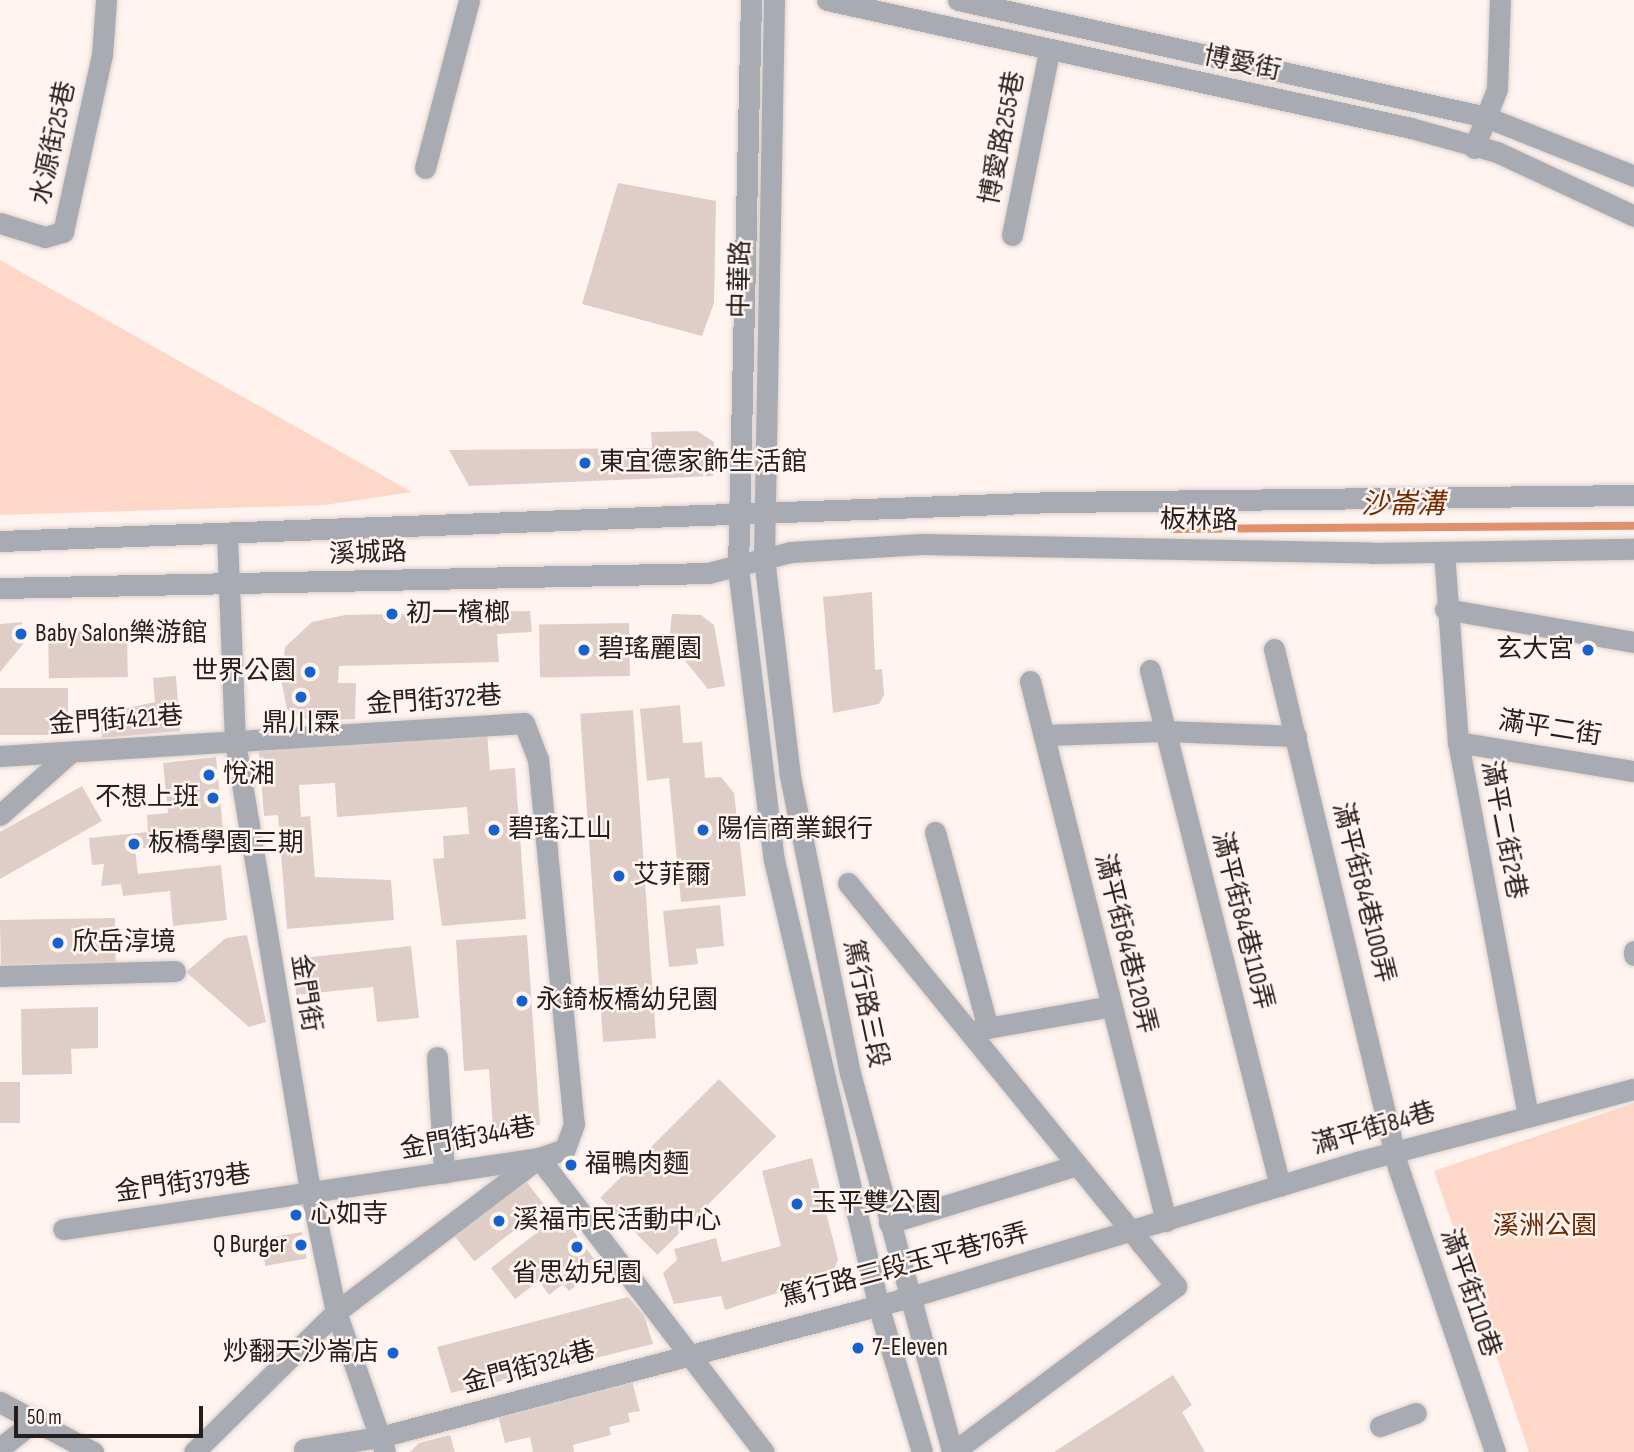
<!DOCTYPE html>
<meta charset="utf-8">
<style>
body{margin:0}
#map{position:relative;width:1634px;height:1452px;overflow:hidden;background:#fff4f0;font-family:"Sofia Sans Condensed","Noto Sans TC",sans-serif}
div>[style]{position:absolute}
.green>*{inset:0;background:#fdd8c9}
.stream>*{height:8px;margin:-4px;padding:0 4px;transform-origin:4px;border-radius:4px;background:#e1906d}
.building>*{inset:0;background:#dfcec7;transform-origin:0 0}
.roads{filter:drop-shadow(0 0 2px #dcd2ce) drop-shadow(0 0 2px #dcd2ce)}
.minor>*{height:21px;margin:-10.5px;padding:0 10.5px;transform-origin:10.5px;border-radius:10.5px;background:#a8acb2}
.dots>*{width:19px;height:19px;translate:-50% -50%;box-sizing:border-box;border:4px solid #fff4f0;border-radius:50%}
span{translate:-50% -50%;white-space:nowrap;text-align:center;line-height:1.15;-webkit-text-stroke:5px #fff4f0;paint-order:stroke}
.street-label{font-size:26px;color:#251e1c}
.poi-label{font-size:26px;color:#251e1c}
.left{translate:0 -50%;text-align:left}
.right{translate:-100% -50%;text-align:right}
.park-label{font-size:26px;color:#6f2700}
.water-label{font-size:28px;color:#752c03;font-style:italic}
.scale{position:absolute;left:14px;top:1406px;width:189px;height:32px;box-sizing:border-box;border:4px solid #251e1c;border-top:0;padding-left:9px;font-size:21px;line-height:24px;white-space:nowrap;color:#251e1c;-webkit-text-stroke:5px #fff4f0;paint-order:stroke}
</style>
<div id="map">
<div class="green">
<div style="clip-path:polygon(0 260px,412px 492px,325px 505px,0 515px)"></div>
<div style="clip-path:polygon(1634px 1103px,1634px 1452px,1529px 1452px,1434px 1171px)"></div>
</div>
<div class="stream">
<div style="left:1173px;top:529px;width:461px;rotate:-0.4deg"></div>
</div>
<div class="building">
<div style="clip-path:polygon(618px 183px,716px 201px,714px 303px,702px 336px,582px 304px)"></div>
<div style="clip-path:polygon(697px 431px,714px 442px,713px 476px,469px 486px,449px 450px,652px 448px,651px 432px)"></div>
<div style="clip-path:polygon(872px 592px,875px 670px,882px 669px,884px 695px,879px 704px,833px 713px,823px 597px)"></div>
<div style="clip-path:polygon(530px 611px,532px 632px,497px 634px,499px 662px,339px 666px,338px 683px,356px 683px,355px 719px,310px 721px,287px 710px,281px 678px,285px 647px,312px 622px,345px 615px)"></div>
<div style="clip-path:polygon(672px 614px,701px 615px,714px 625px,725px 686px,708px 689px,669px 641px)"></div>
<div style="clip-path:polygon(22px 622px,24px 643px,0 672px,0 624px)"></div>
<div style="left:629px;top:623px;width:53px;height:90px;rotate:89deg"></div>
<div style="left:127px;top:630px;width:47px;height:79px;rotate:89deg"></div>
<div style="clip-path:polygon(176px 676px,180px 731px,102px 738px,100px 714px,155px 702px,153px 678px)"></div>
<div style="left:0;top:688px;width:68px;height:47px"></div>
<div style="clip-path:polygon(680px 705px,683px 743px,702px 742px,705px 778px,721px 777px,734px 793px,746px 896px,681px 902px,669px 778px,647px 781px,640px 709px)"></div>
<div style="left:633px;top:710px;width:329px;height:53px;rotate:86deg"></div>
<div style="clip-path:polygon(487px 733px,490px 770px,515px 768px,526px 919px,442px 926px,433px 859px,444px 858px,443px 836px,469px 834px,467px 807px,337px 817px,335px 783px,299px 785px,301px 817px,310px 816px,315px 877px,391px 880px,394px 920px,287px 929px,278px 815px,264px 816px,259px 751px)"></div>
<div style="clip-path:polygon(216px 757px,224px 839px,135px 849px,138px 874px,221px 865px,227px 920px,173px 926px,170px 891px,123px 896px,121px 884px,101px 886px,104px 864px,92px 865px,89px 838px,148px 832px,147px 815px,168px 813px,163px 763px)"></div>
<div style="clip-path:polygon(82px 786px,102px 821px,0 879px,0 832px)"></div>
<div style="clip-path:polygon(720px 905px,724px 946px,696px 949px,698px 964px,669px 967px,663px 911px)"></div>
<div style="left:115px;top:918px;width:45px;height:115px;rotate:89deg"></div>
<div style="clip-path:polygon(247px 935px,266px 1022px,249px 1027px,186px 972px,226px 938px)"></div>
<div style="clip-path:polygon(527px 935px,540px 1125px,493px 1129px,489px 1069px,464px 1071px,456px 940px)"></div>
<div style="clip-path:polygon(411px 946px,419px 1018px,377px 1022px,373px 987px,296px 995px,293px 959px)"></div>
<div style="clip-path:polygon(98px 1007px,98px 1048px,71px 1049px,72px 1074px,22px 1075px,21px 1009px)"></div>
<div style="left:719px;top:1079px;width:81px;height:168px;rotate:45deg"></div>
<div style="left:20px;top:1082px;width:41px;height:20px;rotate:90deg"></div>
<div style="clip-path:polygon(812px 1158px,838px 1259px,832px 1275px,725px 1310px,721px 1296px,674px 1304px,663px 1273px,677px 1260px,674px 1249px,716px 1238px,722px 1262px,781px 1246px,762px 1171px)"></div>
<div style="left:525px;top:1180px;width:33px;height:90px;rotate:52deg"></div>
<div style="clip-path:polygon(561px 1214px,600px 1267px,569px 1291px,563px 1284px,549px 1295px,539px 1281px,515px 1299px,491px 1268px)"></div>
<div style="left:302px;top:1232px;width:27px;height:42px;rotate:80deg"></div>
<div style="clip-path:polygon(628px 1297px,644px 1315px,653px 1344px,451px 1393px,437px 1347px)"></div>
<div style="clip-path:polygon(1173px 1375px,1192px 1405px,1182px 1412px,1205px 1452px,1054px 1452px)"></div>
<div style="clip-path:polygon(632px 1381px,640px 1411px,628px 1413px,630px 1422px,609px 1427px,611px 1435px,573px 1445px,574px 1452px,533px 1452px,530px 1437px,505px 1443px,498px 1415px)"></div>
<div style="clip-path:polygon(450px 1435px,455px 1452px,410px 1452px,419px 1443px)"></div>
</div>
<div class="roads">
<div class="minor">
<div style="left:751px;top:0;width:568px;rotate:91.31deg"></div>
<div style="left:738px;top:568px;width:294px;rotate:83deg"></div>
<div style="left:774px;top:860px;width:457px;rotate:76.8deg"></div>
<div style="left:878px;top:1305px;width:153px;rotate:73.3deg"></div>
<div style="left:774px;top:0;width:558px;rotate:91.03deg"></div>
<div style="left:764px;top:558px;width:220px;rotate:83.2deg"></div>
<div style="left:790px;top:776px;width:303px;rotate:78.6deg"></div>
<div style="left:850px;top:1073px;width:392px;rotate:74.9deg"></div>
<div style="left:827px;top:0;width:598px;rotate:12.36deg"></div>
<div style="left:1411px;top:128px;width:89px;rotate:15.6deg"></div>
<div style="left:1497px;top:152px;width:151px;rotate:25deg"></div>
<div style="left:958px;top:0;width:541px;rotate:12.49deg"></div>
<div style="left:1486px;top:117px;width:159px;rotate:21.7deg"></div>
<div style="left:1474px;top:148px;width:63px;rotate:-68.7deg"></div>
<div style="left:1497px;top:89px;width:89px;rotate:-88.1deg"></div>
<div style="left:425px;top:168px;width:174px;rotate:-75.3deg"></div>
<div style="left:0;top:223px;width:47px;rotate:17.3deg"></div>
<div style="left:45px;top:237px;width:19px;rotate:-16deg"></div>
<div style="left:63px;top:232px;width:181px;rotate:-77.6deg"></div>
<div style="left:102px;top:55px;width:55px;rotate:-85.8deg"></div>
<div style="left:1012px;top:235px;width:188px;rotate:-78.6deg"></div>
<div style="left:227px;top:534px;width:208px;rotate:87.8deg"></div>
<div style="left:235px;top:742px;width:447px;rotate:80.5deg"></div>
<div style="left:309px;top:1183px;width:132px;rotate:78.2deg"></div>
<div style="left:336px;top:1312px;width:148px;rotate:70.7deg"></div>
<div style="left:0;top:541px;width:1055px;rotate:-2.12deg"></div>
<div style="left:1054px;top:502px;width:580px;rotate:-0.69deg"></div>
<div style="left:1444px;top:552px;width:191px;rotate:85.8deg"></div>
<div style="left:1458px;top:742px;width:380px;rotate:79.4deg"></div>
<div style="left:0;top:588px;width:708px;rotate:-1.21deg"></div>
<div style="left:708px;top:573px;width:86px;rotate:-14.2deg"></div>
<div style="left:791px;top:552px;width:131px;rotate:-3.5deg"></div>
<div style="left:922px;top:544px;width:449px;rotate:1.1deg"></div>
<div style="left:1371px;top:553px;width:263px;rotate:-0.9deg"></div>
<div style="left:1445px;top:609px;width:192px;rotate:9.9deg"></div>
<div style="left:1274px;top:649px;width:533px;rotate:76.54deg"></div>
<div style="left:1398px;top:1167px;width:301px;rotate:71.2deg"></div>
<div style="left:1150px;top:670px;width:532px;rotate:75.86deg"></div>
<div style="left:1030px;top:681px;width:557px;rotate:75.86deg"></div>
<div style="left:1044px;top:735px;width:121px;rotate:-1.9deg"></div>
<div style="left:1165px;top:731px;width:131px;rotate:2.2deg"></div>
<div style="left:1458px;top:742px;width:178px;rotate:9.4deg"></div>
<div style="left:0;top:756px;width:525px;rotate:-3.6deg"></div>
<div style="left:524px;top:723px;width:39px;rotate:69deg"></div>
<div style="left:538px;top:759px;width:367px;rotate:84.4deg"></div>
<div style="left:574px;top:1124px;width:27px;rotate:110deg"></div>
<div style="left:565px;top:1149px;width:28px;rotate:161deg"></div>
<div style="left:539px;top:1158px;width:481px;rotate:171.5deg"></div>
<div style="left:0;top:815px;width:95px;rotate:-41.6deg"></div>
<div style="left:935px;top:832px;width:203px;rotate:74.9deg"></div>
<div style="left:848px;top:883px;width:520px;rotate:50.86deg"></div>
<div style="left:1176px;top:1286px;width:278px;rotate:143.3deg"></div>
<div style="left:1634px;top:951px;width:4px;rotate:90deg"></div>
<div style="left:0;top:976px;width:175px;rotate:-1.6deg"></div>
<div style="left:976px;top:1030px;width:138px;rotate:-10deg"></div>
<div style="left:437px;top:1057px;width:116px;rotate:86.5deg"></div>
<div style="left:889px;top:1223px;width:197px;rotate:-17.1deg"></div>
<div style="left:0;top:1402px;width:106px;rotate:28.3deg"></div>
<div style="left:1380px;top:1426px;width:38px;rotate:-20deg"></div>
<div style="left:0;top:1448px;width:48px;rotate:-38.3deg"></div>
<div style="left:304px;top:1449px;width:77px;rotate:-9deg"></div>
<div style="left:380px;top:1437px;width:545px;rotate:-14.78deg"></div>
<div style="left:907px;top:1298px;width:470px;rotate:-16.8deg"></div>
<div style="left:1357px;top:1162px;width:286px;rotate:-14.8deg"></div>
<div style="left:194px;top:1452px;width:199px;rotate:-44.6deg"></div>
<div style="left:336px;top:1312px;width:255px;rotate:-37.2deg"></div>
<div style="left:539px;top:1158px;width:370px;rotate:52.6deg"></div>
</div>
</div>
<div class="dots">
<div style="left:585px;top:463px;background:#1661cc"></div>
<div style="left:392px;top:614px;background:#1661cc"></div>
<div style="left:21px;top:634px;background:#1661cc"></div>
<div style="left:584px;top:650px;background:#1661cc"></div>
<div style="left:1588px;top:650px;background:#1661cc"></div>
<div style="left:310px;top:672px;background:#1661cc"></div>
<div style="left:301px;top:697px;background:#1661cc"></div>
<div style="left:209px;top:775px;background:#1661cc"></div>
<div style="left:213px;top:798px;background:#1661cc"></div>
<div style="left:494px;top:830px;background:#1661cc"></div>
<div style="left:703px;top:830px;background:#1661cc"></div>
<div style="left:134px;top:844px;background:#1661cc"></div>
<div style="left:619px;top:876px;background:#1661cc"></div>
<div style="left:58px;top:943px;background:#1661cc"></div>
<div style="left:522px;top:1001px;background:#1661cc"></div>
<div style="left:571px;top:1165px;background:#1661cc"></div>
<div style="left:797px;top:1204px;background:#1661cc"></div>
<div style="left:296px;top:1215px;background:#1661cc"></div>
<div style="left:499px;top:1221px;background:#1661cc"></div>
<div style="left:301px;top:1245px;background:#1661cc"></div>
<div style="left:577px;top:1247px;background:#1661cc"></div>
<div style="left:858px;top:1348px;background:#1661cc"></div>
<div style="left:393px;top:1353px;background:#1661cc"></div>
</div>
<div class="street-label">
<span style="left:1242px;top:64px;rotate:12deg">博愛街</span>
<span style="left:1003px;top:138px;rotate:-79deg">博愛路255巷</span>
<span style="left:54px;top:143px;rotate:-78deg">水源街25巷</span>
<span style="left:741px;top:279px;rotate:-89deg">中華路</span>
<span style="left:1199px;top:521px;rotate:1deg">板林路</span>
<span style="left:368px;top:554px;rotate:-2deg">溪城路</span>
<span style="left:434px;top:701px;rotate:-4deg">金門街372巷</span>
<span style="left:116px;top:721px;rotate:-4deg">金門街421巷</span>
<span style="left:1550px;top:729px;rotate:9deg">滿平二街</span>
<span style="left:1503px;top:830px;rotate:79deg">滿平二街2巷</span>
<span style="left:1363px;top:893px;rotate:76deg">滿平街84巷100弄</span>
<span style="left:1242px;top:921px;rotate:76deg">滿平街84巷110弄</span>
<span style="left:1125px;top:944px;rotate:76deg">滿平街84巷120弄</span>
<span style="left:305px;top:993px;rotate:81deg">金門街</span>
<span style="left:865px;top:1004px;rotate:78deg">篤行路三段</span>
<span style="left:1374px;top:1129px;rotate:-16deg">滿平街84巷</span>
<span style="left:468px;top:1139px;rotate:-10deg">金門街344巷</span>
<span style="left:183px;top:1184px;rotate:-8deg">金門街379巷</span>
<span style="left:905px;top:1266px;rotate:-15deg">篤行路三段玉平巷76弄</span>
<span style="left:1470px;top:1293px;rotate:71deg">滿平街110巷</span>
<span style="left:529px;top:1368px;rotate:-15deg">金門街324巷</span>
</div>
<div class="poi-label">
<span class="left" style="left:599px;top:463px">東宜德家飾生活館</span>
<span class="left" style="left:406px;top:614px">初一檳榔</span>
<span class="left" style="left:35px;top:634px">Baby Salon樂游館</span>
<span class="left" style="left:598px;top:650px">碧瑤麗園</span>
<span class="right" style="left:1574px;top:650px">玄大宮</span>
<span class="right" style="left:296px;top:672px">世界公園</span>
<span style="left:301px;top:724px">鼎川霖</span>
<span class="left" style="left:223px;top:775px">悅湘</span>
<span class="right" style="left:199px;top:798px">不想上班</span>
<span class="left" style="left:508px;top:830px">碧瑤江山</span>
<span class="left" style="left:717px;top:830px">陽信商業銀行</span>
<span class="left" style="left:148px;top:844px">板橋學園三期</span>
<span class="left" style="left:633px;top:876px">艾菲爾</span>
<span class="left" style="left:72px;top:943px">欣岳淳境</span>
<span class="left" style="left:536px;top:1001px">永錡板橋幼兒園</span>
<span class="left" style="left:585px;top:1165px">福鴨肉麵</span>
<span class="left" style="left:811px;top:1204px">玉平雙公園</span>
<span class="left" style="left:310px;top:1215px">心如寺</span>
<span class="left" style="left:513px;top:1221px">溪福市民活動中心</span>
<span class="right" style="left:287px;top:1245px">Q Burger</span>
<span style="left:577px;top:1274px">省思幼兒園</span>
<span class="left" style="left:872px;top:1348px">7-Eleven</span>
<span class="right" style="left:379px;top:1353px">炒翻天沙崙店</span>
</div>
<div class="park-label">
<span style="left:1545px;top:1227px">溪洲公園</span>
</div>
<div class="water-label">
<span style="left:1403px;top:505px">沙崙溝</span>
</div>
<div class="scale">50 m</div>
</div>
